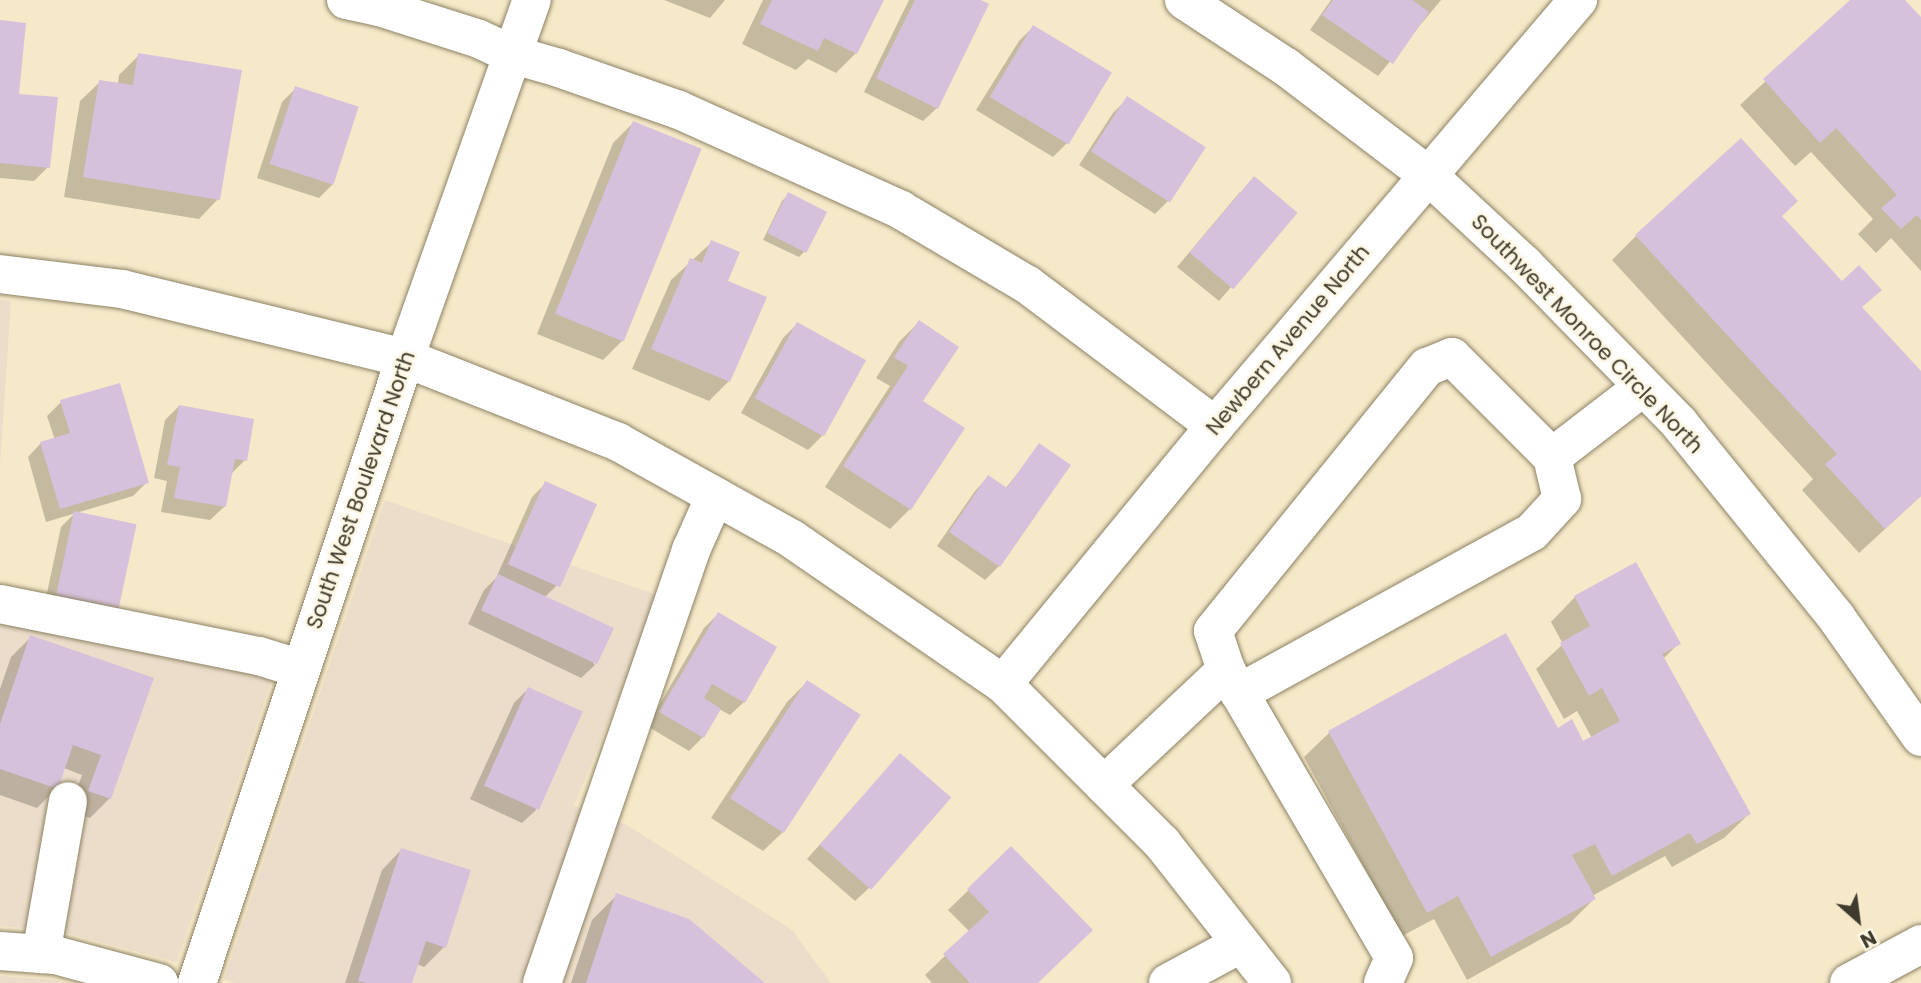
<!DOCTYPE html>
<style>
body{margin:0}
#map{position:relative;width:1921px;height:983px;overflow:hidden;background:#f5e9c9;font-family:Poppins,sans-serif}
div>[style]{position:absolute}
.commercial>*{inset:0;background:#ebddca}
.shadow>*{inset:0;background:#0003}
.building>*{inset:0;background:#d6c1dc;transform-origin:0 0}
.roads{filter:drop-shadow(0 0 2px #8c8264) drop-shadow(0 0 2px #8c8264)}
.minor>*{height:38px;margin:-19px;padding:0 19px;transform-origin:19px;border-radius:19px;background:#fff}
span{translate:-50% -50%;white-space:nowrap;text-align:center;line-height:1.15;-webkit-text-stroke:5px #fdf6e3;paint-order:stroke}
.street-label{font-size:21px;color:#3e3a2d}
.north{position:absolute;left:1823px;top:885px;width:70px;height:70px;-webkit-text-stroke:5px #fdf6e3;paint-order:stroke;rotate:152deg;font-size:19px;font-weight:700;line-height:28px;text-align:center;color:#3e3a2d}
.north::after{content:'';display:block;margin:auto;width:24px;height:32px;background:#3e3a2d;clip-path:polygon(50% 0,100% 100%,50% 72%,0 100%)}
</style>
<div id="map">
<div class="commercial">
<div style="clip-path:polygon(0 300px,11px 301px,0 466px)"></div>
<div style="clip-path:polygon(385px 500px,660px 596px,574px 806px,627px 825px,792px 930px,831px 983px,234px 983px,224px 979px)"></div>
<div style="clip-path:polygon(0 590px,282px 649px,177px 962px,55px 930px,0 926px)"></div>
<div style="clip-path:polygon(0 976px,54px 980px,64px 983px,0 983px)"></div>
</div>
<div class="shadow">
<div style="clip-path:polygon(664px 0,725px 0,710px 18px)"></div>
<div style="clip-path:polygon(763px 0,882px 0,856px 53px,836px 73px,808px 59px,796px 70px,742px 44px)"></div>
<div style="clip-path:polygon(909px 0,977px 0,937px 108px,923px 121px,864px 92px)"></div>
<div style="clip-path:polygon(1331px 0,1441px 0,1378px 76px,1310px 30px)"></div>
<div style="clip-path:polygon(1853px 0,1903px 0,1921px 20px,1921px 271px,1891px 238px,1876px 253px,1858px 234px,1873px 219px,1811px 152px,1795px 166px,1740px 105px)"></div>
<div style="clip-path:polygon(0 22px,17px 96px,48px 167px,34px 181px,0 178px)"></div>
<div style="clip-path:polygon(1033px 27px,1067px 143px,1053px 157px,976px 110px,1019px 41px)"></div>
<div style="clip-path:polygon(139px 55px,218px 199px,199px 219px,64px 197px,80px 101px,100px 82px,118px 84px,119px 75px)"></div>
<div style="clip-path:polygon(296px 88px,333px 184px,319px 198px,257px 178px,282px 102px)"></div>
<div style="clip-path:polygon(1127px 99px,1169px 200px,1155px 214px,1079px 165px,1113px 113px)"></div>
<div style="clip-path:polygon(633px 123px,623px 340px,603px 360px,537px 334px,613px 143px)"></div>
<div style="clip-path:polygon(1240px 192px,1295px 213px,1219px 301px,1177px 267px)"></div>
<div style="clip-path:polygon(788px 195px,805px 251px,799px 257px,763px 240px,782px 201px)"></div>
<div style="clip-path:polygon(1780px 217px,1842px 284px,1879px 290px,1861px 308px,1921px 374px,1921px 496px,1859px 553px,1802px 490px,1813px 479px,1612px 260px,1636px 236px)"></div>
<div style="clip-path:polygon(712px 242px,726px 282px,729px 381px,709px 401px,632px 369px,671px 280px)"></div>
<div style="clip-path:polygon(919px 322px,910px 509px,890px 529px,825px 487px,890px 386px,876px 378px,899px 342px)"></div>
<div style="clip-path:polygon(797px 324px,822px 436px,808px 450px,741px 413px,783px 338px)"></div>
<div style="clip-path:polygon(61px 402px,147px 482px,133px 496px,46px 522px,28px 457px,41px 443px,55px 440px,47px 416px)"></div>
<div style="clip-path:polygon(179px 406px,245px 460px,231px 474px,224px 507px,210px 520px,161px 512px,167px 481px,154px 478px,165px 420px)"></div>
<div style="clip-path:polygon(1040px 445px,1069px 465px,999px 566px,985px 580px,937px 546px,975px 491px,988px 477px,1005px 489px)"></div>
<div style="clip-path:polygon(546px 483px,557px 585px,544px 598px,595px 665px,581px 678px,468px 624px,484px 590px,496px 578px,532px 497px)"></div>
<div style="clip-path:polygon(75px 513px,116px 611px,43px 612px,61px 527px)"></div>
<div style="clip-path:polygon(1575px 597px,1678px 644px,1663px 659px,1749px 814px,1724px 838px,1672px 867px,1665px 856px,1592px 896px,1594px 899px,1570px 923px,1467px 980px,1434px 919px,1402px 936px,1304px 757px,1329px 733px,1505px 636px,1557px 730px,1583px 743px,1592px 738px,1577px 711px,1564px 719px,1536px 669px,1563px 644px,1551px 622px)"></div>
<div style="clip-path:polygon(718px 614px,744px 702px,730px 715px,719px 709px,703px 737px,689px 751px,647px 726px,704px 628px)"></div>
<div style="clip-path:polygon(31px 637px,152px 679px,110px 798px,90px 818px,69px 811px,82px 775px,64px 768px,57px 788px,37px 808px,0 795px,0 689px,11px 657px)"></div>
<div style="clip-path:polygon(807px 682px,783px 832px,763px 851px,711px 818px,787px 702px)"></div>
<div style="clip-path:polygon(528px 689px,536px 810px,522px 823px,470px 799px,514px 703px)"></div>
<div style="clip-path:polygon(887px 769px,869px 888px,855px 901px,807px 859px)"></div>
<div style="clip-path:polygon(1011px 849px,1036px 983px,932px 983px,925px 975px,970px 932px,948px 910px)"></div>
<div style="clip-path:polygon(401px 850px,444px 947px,424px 967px,417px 964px,410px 983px,345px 983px,382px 870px)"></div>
<div style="clip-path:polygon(617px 895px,762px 983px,571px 983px,592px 920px)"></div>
</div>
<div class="building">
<div style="clip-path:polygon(772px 0,884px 0,857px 54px,824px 38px,818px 51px,760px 24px)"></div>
<div style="clip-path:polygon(915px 0,981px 0,989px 4px,938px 109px,876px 78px)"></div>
<div style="clip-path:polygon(1333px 0,1412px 0,1429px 12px,1393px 64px,1322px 15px)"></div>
<div style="clip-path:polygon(1850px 0,1905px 0,1921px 17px,1921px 220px,1917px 215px,1901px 229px,1881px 208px,1897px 195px,1836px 128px,1820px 143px,1763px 79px)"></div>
<div style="clip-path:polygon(0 20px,26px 23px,19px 94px,58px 97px,50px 168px,0 163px)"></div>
<div style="left:1033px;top:25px;width:92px;height:84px;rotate:31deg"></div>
<div style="clip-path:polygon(138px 53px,242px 70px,220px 200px,83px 177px,99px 80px,133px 85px)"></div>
<div style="left:295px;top:86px;width:67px;height:82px;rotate:18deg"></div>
<div style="left:1127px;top:96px;width:94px;height:66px;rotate:33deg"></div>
<div style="left:633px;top:121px;width:74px;height:208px;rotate:22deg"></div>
<div style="clip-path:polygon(1741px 138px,1798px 201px,1782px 216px,1842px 281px,1859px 265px,1882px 290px,1862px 307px,1921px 371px,1921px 496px,1885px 529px,1825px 464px,1837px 454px,1635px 235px)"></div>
<div style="left:1254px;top:176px;width:57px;height:100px;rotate:40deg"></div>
<div style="left:788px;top:192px;width:44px;height:46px;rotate:27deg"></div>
<div style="clip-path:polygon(711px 240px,740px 252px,728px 281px,767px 297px,730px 382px,651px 349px,690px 258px,702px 263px)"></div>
<div style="clip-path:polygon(919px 320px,959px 347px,923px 401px,965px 428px,911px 510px,843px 466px,908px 366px,894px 357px)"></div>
<div style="left:797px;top:322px;width:79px;height:87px;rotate:29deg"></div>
<div style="clip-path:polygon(120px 383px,149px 483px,60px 509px,40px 442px,70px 433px,60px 400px)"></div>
<div style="clip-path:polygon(179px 405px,254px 419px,247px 461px,235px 459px,226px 507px,174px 498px,180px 467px,167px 465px)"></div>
<div style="clip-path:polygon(1039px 443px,1071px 465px,1000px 567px,949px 532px,988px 475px,1007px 488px)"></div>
<div style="left:545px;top:481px;width:57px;height:91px;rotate:24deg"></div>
<div style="left:74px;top:511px;width:64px;height:89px;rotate:12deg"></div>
<div style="clip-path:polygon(1636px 562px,1681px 644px,1662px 654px,1751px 814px,1697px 844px,1690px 833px,1612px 876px,1595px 844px,1572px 855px,1596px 899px,1491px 957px,1458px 896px,1427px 913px,1328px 731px,1506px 633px,1558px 728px,1572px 719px,1583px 741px,1620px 721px,1602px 688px,1589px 696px,1560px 643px,1590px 626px,1574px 596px)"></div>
<div style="left:498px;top:574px;width:128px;height:40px;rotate:25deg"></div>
<div style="clip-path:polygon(718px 612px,777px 647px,745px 703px,712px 684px,704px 698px,721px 709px,704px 738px,659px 712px)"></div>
<div style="clip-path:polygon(30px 635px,154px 678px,111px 799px,88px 791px,101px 755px,73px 745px,58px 789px,0 769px,0 724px)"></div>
<div style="left:807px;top:680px;width:64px;height:141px;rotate:33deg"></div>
<div style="left:528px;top:687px;width:60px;height:108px;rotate:24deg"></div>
<div style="left:900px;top:753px;width:68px;height:122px;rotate:41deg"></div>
<div style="clip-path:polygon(1011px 846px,1093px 930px,1038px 983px,970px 983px,943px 954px,989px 912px,967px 889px)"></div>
<div style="clip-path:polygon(401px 848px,471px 870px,446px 948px,426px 941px,412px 983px,366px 983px,358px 981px)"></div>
<div style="clip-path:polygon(616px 893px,689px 919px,765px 983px,586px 983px)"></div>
</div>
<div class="roads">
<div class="minor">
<div style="left:346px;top:0;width:34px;rotate:12deg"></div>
<div style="left:379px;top:7px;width:105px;rotate:17.7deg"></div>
<div style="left:479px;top:39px;width:38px;rotate:25deg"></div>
<div style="left:514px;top:55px;width:47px;rotate:16.1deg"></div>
<div style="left:559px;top:68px;width:127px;rotate:19.3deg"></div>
<div style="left:679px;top:110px;width:243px;rotate:24.2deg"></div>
<div style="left:901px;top:210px;width:147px;rotate:30.6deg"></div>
<div style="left:1028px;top:285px;width:234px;rotate:37deg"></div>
<div style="left:1184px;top:0;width:122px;rotate:33.3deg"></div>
<div style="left:1286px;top:67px;width:178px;rotate:37.3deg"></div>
<div style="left:1428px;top:175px;width:132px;rotate:42.9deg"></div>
<div style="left:1525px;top:265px;width:221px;rotate:45.7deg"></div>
<div style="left:1679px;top:423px;width:250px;rotate:51deg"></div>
<div style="left:1836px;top:617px;width:147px;rotate:54.7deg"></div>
<div style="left:0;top:274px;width:123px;rotate:7deg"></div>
<div style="left:122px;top:289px;width:291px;rotate:13.7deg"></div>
<div style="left:405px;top:358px;width:229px;rotate:21.5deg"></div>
<div style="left:618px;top:442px;width:199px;rotate:29.1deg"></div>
<div style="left:792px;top:539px;width:256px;rotate:34.5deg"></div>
<div style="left:1003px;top:684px;width:225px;rotate:45deg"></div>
<div style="left:1162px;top:843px;width:178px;rotate:51.8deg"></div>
<div style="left:0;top:604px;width:264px;rotate:11.4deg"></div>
<div style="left:259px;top:656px;width:44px;rotate:17.2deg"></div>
<div style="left:1226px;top:670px;width:41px;rotate:-108.4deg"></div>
<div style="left:1213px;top:631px;width:340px;rotate:-51deg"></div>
<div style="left:1427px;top:367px;width:27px;rotate:-22deg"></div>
<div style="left:1452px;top:357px;width:141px;rotate:45deg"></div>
<div style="left:1552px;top:457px;width:115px;rotate:-37.6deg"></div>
<div style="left:1003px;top:684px;width:334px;rotate:-50.6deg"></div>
<div style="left:1215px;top:426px;width:560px;rotate:-49.57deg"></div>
<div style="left:1239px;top:693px;width:334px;rotate:-28.8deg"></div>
<div style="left:1532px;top:532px;width:45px;rotate:-47.7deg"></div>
<div style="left:1562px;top:499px;width:43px;rotate:-103.4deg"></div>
<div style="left:1104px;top:785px;width:168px;rotate:-43.3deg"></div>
<div style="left:1226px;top:670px;width:333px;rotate:59.7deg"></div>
<div style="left:1394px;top:958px;width:27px;rotate:114deg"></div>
<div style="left:0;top:951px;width:55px;rotate:4.2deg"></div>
<div style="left:55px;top:955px;width:108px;rotate:15.1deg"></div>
<div style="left:41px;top:954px;width:155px;rotate:-80deg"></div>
<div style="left:197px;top:983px;width:659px;rotate:-71.59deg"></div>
<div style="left:405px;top:358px;width:380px;rotate:-70.5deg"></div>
<div style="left:542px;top:983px;width:458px;rotate:-71deg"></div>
<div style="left:691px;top:550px;width:59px;rotate:-66deg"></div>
<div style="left:1168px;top:983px;width:82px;rotate:-28.4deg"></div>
<div style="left:1849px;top:983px;width:82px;rotate:-28.4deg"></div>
</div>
</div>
<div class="street-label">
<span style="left:1587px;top:334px;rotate:46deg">Southwest Monroe Circle North</span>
<span style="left:1288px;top:340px;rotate:-50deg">Newbern Avenue North</span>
<span style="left:361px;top:490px;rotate:-71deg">South West Boulevard North</span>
</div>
<div class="north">N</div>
</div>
